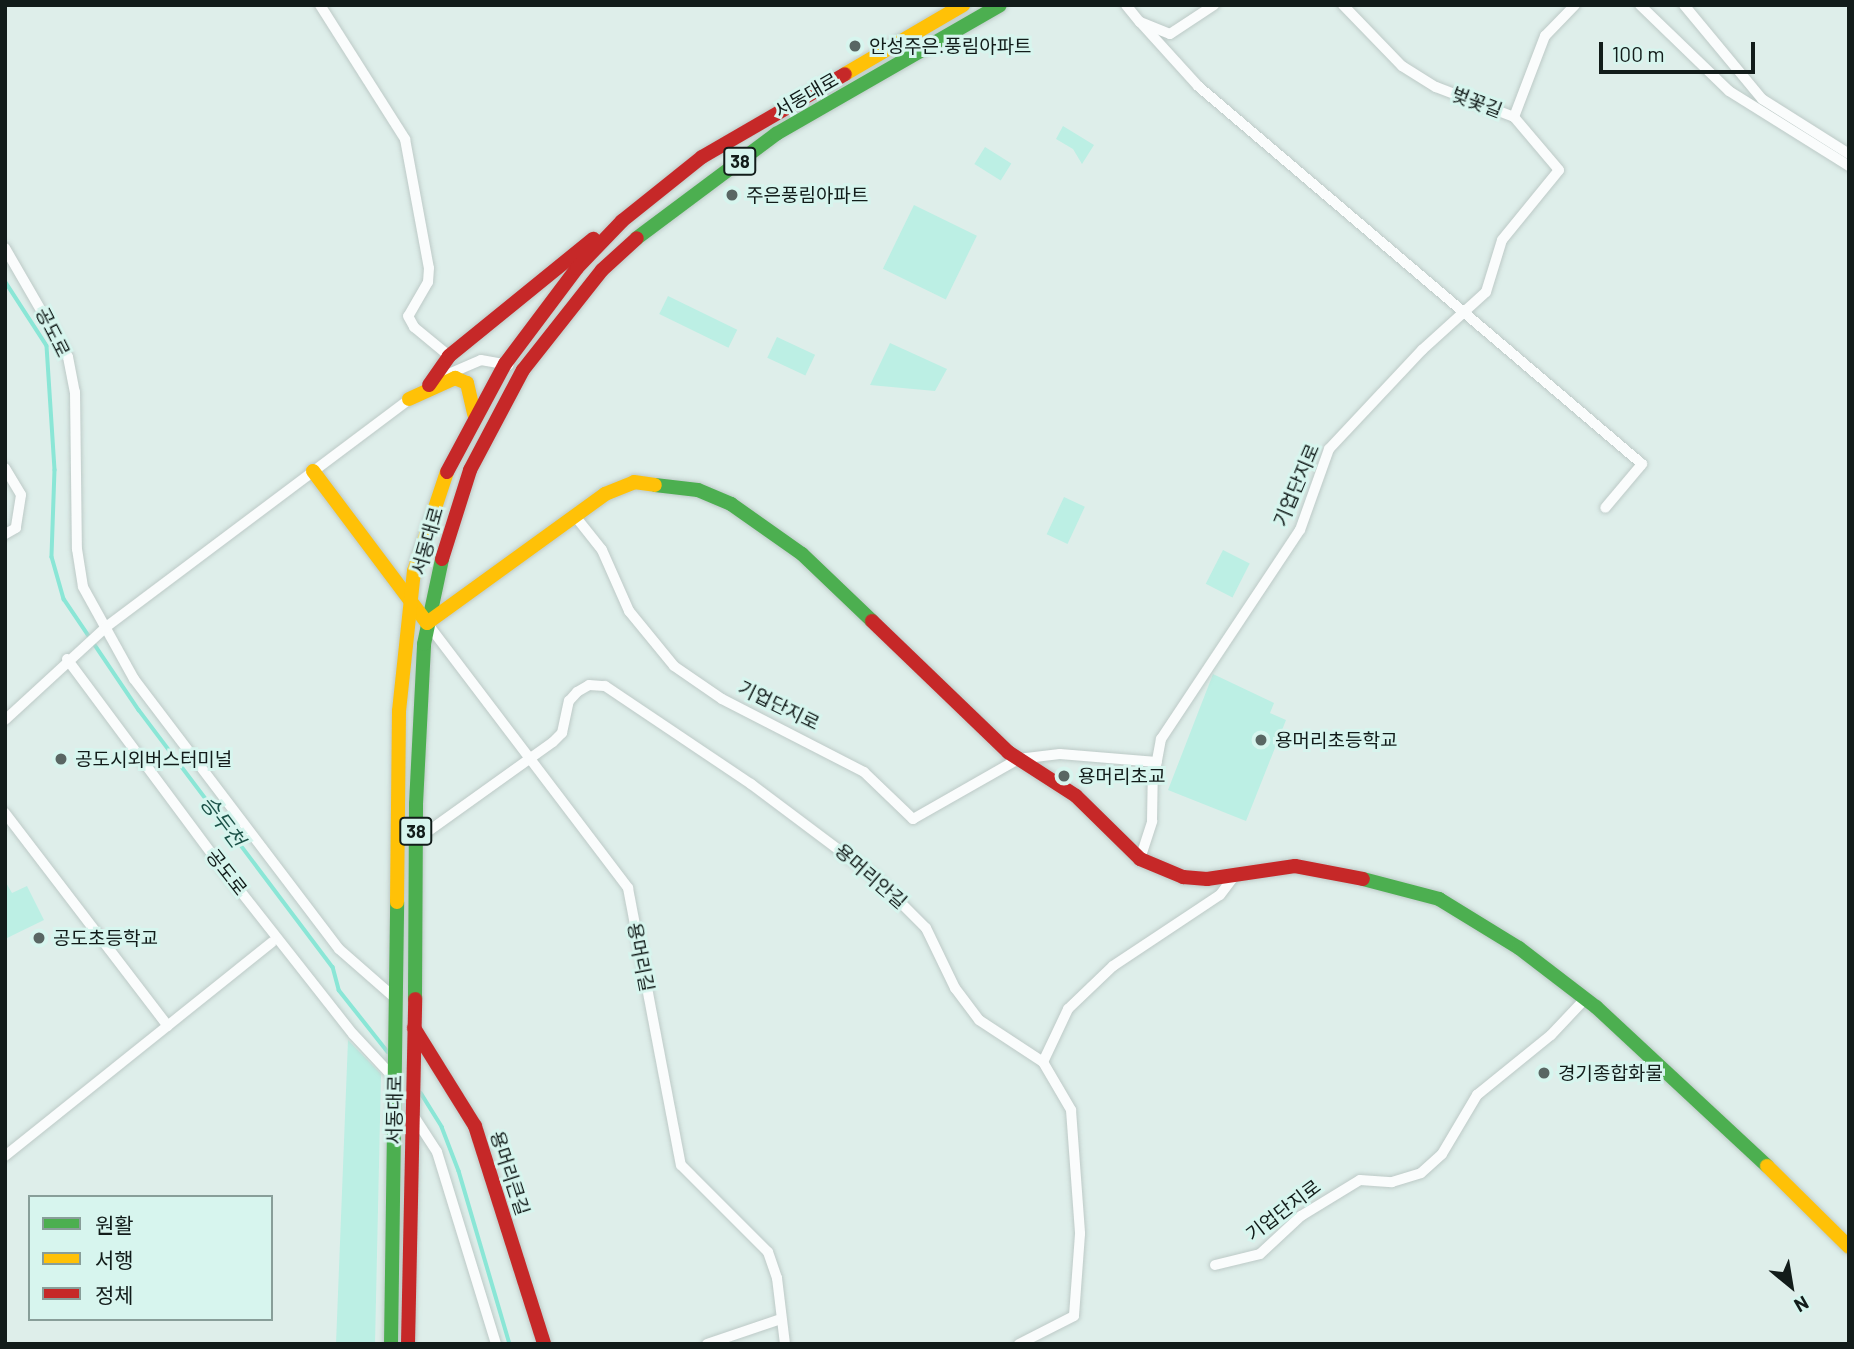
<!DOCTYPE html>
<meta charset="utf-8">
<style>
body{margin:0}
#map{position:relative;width:1854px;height:1349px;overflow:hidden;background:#deeeea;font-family:Barlow,"Noto Sans KR",sans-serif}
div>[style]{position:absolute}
.green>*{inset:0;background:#bcefe4;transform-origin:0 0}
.stream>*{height:3.5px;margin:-1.75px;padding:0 1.75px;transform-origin:1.75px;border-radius:1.75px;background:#8ae6d6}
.roads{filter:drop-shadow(0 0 2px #bdcac7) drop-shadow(0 0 2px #bdcac7)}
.street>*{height:10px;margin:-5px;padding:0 5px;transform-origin:5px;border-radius:5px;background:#fafcfc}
.fast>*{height:14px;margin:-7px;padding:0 7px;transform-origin:7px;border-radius:7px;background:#4caf50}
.slow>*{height:14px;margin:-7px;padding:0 7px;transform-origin:7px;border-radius:7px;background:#ffc107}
.jam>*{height:14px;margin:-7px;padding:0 7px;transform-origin:7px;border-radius:7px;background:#c62828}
.dots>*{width:19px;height:19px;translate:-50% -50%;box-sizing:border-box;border:4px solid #d7f5ee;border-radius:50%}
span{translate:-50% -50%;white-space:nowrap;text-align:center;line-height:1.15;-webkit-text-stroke:6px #d7f5ee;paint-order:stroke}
.shield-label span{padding:2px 5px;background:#d7f5ee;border:2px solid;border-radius:5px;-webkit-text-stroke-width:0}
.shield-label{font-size:18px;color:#121c1a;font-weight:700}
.poi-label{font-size:19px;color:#121c1a}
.left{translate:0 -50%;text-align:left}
.street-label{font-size:19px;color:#121c1a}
.water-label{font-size:21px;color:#1c5248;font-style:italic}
.frame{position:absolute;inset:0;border:7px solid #121c1a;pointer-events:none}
.legend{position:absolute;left:28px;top:1195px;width:245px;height:126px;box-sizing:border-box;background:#d7f5ee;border:2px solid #889e99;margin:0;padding:9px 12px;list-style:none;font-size:21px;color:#121c1a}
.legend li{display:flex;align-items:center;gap:14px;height:35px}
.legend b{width:35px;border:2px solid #889e99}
.north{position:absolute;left:1756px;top:1251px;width:70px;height:70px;-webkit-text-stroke:5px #d7f5ee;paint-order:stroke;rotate:150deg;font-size:19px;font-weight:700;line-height:28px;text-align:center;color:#121c1a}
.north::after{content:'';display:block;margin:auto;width:24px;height:32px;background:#121c1a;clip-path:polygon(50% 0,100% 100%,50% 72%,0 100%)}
.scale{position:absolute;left:1599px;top:42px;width:156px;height:32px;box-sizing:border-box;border:4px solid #121c1a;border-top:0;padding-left:9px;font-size:21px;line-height:24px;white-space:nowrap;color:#121c1a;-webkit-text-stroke:5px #d7f5ee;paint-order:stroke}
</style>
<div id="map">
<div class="green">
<div style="clip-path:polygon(1063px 126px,1094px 145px,1082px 164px,1073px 149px,1056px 139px)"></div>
<div style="left:985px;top:147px;width:31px;height:20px;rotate:32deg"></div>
<div style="left:914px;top:205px;width:70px;height:71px;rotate:26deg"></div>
<div style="left:668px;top:296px;width:77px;height:20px;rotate:26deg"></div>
<div style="left:777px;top:337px;width:42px;height:23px;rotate:25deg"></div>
<div style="clip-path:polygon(890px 343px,947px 369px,935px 391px,870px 385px)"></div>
<div style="left:1064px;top:497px;width:23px;height:41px;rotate:25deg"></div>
<div style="left:1223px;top:550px;width:30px;height:38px;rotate:27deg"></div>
<div style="clip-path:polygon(1213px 674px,1274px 703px,1270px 713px,1286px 720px,1246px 821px,1168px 790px)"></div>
<div style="clip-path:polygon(5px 881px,12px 893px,27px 886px,44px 920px,5px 939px)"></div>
<div style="clip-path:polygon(348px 1040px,381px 1074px,375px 1344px,336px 1344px)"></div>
</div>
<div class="stream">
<div style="left:5px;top:281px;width:77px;rotate:57.1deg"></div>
<div style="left:47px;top:346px;width:124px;rotate:86.3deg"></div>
<div style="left:55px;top:470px;width:87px;rotate:92deg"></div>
<div style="left:52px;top:557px;width:44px;rotate:74.1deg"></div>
<div style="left:64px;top:599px;width:134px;rotate:56deg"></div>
<div style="left:139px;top:710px;width:322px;rotate:53deg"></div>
<div style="left:333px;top:967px;width:24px;rotate:75deg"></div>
<div style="left:339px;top:990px;width:79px;rotate:51.7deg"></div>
<div style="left:421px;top:1093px;width:40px;rotate:58deg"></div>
<div style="left:442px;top:1127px;width:47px;rotate:68.9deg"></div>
<div style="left:459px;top:1171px;width:180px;rotate:73.6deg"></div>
</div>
<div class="roads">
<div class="street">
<div style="left:320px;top:5px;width:159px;rotate:57.6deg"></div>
<div style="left:405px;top:139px;width:131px;rotate:79.5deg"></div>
<div style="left:429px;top:268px;width:14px;rotate:94deg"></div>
<div style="left:428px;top:282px;width:39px;rotate:120deg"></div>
<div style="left:408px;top:316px;width:13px;rotate:61deg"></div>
<div style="left:414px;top:327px;width:45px;rotate:39.6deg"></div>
<div style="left:1126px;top:5px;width:22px;rotate:51deg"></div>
<div style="left:1140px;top:22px;width:32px;rotate:22deg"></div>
<div style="left:1170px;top:34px;width:53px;rotate:-33.4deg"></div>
<div style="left:1343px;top:5px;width:85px;rotate:46deg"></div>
<div style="left:1402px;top:66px;width:40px;rotate:32deg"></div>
<div style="left:1436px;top:87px;width:84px;rotate:21deg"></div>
<div style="left:1514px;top:117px;width:87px;rotate:-69.1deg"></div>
<div style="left:1545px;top:36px;width:43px;rotate:-45.9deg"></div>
<div style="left:1640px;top:5px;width:124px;rotate:44deg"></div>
<div style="left:1729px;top:91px;width:142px;rotate:32deg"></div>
<div style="left:1684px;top:5px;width:122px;rotate:50.3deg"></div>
<div style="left:1762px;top:99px;width:103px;rotate:32.3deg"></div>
<div style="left:1140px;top:22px;width:86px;rotate:47.8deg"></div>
<div style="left:1198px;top:86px;width:583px;rotate:40.41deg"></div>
<div style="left:1642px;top:464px;width:57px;rotate:130.1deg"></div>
<div style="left:5px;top:248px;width:126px;rotate:60deg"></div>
<div style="left:68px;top:357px;width:36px;rotate:79deg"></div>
<div style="left:75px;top:392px;width:157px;rotate:89.3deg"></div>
<div style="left:77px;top:549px;width:38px;rotate:81deg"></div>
<div style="left:83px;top:587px;width:105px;rotate:61deg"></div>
<div style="left:134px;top:679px;width:339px;rotate:52.8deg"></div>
<div style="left:339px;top:949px;width:74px;rotate:41.2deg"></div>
<div style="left:444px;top:376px;width:40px;rotate:-23.4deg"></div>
<div style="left:481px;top:360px;width:28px;rotate:10deg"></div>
<div style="left:5px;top:468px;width:31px;rotate:59deg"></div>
<div style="left:21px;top:495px;width:33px;rotate:99deg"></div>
<div style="left:16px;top:528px;width:13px;rotate:151deg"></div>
<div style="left:575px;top:516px;width:43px;rotate:51.5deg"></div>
<div style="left:602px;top:550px;width:67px;rotate:66.1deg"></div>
<div style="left:629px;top:611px;width:71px;rotate:50.7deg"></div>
<div style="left:674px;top:666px;width:58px;rotate:34.5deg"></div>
<div style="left:722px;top:699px;width:160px;rotate:27.2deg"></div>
<div style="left:864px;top:772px;width:68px;rotate:43.8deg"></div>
<div style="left:913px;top:819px;width:121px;rotate:-29.7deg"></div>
<div style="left:1018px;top:759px;width:42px;rotate:-6.8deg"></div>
<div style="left:1060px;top:754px;width:97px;rotate:4.7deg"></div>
<div style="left:427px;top:623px;width:333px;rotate:52.8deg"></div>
<div style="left:628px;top:888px;width:282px;rotate:79.2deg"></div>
<div style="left:681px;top:1165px;width:123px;rotate:45deg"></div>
<div style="left:768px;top:1252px;width:28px;rotate:71deg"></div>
<div style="left:777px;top:1278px;width:66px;rotate:83.1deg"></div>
<div style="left:67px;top:659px;width:262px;rotate:53.4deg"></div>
<div style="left:223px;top:869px;width:210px;rotate:51.8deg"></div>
<div style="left:353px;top:1034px;width:60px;rotate:47deg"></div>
<div style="left:5px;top:720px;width:137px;rotate:-42.6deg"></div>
<div style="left:106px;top:627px;width:381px;rotate:-36.9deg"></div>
<div style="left:5px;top:813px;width:268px;rotate:52.6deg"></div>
<div style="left:416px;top:840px;width:168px;rotate:-35.6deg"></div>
<div style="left:553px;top:742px;width:13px;rotate:-45deg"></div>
<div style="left:562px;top:733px;width:33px;rotate:-78deg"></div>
<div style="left:569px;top:701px;width:12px;rotate:-48deg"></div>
<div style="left:577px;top:692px;width:14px;rotate:-30deg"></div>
<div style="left:589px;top:685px;width:16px;rotate:4deg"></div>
<div style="left:605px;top:686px;width:176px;rotate:33.9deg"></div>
<div style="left:751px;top:784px;width:155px;rotate:36.9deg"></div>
<div style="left:875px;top:877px;width:72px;rotate:45deg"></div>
<div style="left:926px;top:928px;width:67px;rotate:64.2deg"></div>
<div style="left:955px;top:988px;width:40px;rotate:53deg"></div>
<div style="left:979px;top:1020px;width:77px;rotate:33.3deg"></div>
<div style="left:1043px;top:1062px;width:56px;rotate:59.7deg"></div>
<div style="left:1071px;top:1110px;width:124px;rotate:85.8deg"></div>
<div style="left:1080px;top:1234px;width:82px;rotate:94.2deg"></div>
<div style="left:1074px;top:1316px;width:62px;rotate:153deg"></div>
<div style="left:1140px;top:859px;width:40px;rotate:-72deg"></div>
<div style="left:1152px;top:821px;width:39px;rotate:-89deg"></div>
<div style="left:1153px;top:782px;width:44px;rotate:-79.5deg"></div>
<div style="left:1161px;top:739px;width:251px;rotate:-56.4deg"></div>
<div style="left:1300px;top:530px;width:86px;rotate:-70.3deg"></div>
<div style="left:1329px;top:449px;width:136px;rotate:-46.8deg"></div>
<div style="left:1422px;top:350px;width:86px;rotate:-42.2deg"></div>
<div style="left:1486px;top:292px;width:54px;rotate:-72.9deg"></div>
<div style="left:1502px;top:240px;width:90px;rotate:-50.8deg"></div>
<div style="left:1559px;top:170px;width:70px;rotate:-130.3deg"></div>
<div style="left:1043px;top:1062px;width:59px;rotate:-64.7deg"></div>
<div style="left:1068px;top:1009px;width:62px;rotate:-43.7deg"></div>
<div style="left:1113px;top:966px;width:128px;rotate:-33.6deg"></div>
<div style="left:1220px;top:895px;width:25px;rotate:-53deg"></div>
<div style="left:415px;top:1118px;width:40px;rotate:57.1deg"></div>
<div style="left:437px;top:1152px;width:201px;rotate:72.9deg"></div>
<div style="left:5px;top:1156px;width:342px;rotate:-38.7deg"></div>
<div style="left:1215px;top:1265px;width:46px;rotate:-13.7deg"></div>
<div style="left:1260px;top:1254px;width:56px;rotate:-42.8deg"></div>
<div style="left:1301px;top:1216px;width:69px;rotate:-31.4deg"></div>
<div style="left:1360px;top:1180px;width:32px;rotate:4deg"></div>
<div style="left:1392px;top:1182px;width:30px;rotate:-17deg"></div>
<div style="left:1421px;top:1173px;width:28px;rotate:-42deg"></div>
<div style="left:1442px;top:1154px;width:69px;rotate:-59.3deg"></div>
<div style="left:1477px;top:1095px;width:95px;rotate:-39deg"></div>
<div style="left:1551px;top:1035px;width:50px;rotate:-46.6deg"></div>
<div style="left:707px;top:1344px;width:78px;rotate:-18.7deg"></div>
</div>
<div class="fast">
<div style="left:637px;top:238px;width:174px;rotate:-36.8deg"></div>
<div style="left:776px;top:134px;width:258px;rotate:-29.9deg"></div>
<div style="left:655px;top:485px;width:43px;rotate:6.6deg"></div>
<div style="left:698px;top:490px;width:36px;rotate:23deg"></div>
<div style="left:731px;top:504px;width:87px;rotate:35.2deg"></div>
<div style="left:802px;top:554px;width:97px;rotate:43.7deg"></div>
<div style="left:1363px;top:879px;width:79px;rotate:14.7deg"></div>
<div style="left:1439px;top:899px;width:94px;rotate:31.5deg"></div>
<div style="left:1519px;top:948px;width:97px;rotate:37.5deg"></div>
<div style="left:1596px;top:1007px;width:233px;rotate:42.9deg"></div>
<div style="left:415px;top:999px;width:195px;rotate:-89.7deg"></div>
<div style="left:416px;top:804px;width:160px;rotate:-87.1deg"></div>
<div style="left:424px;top:644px;width:87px;rotate:-78deg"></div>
<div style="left:391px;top:1344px;width:442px;rotate:-89.2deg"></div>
</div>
<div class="slow">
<div style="left:845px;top:74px;width:137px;rotate:-30.3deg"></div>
<div style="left:409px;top:399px;width:51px;rotate:-24.5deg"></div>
<div style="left:455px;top:378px;width:13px;rotate:23deg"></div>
<div style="left:467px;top:383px;width:32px;rotate:77deg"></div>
<div style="left:313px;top:471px;width:190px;rotate:53.1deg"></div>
<div style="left:427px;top:623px;width:220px;rotate:-35.9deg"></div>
<div style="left:605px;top:494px;width:31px;rotate:-22deg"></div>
<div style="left:634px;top:482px;width:21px;rotate:8deg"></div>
<div style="left:397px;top:902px;width:191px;rotate:-89.4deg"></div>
<div style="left:399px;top:711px;width:141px;rotate:-83.9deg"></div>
<div style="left:414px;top:571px;width:104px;rotate:-71.6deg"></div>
<div style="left:1767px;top:1166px;width:115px;rotate:44.6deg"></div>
</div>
<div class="jam">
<div style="left:429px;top:385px;width:35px;rotate:-55deg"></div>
<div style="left:449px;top:356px;width:186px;rotate:-39.1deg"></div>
<div style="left:447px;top:472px;width:123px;rotate:-61.8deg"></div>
<div style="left:505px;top:364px;width:120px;rotate:-53.1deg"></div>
<div style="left:577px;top:268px;width:65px;rotate:-46.2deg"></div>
<div style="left:622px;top:221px;width:102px;rotate:-38.7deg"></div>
<div style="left:702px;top:157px;width:165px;rotate:-30.1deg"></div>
<div style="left:442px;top:559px;width:93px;rotate:-72.5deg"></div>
<div style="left:470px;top:470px;width:113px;rotate:-62.1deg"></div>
<div style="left:523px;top:370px;width:127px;rotate:-51.7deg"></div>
<div style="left:602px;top:270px;width:47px;rotate:-42.4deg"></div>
<div style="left:872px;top:621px;width:189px;rotate:43.9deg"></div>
<div style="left:1008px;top:752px;width:81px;rotate:32.9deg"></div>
<div style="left:1076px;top:796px;width:90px;rotate:44.5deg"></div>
<div style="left:1140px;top:859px;width:47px;rotate:22.7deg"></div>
<div style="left:1183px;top:877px;width:24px;rotate:5deg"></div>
<div style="left:1207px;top:879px;width:89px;rotate:-8.4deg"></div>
<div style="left:1295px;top:866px;width:69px;rotate:10.8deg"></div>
<div style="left:414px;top:1028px;width:115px;rotate:58.1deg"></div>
<div style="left:475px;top:1126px;width:229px;rotate:72.4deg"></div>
<div style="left:408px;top:1344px;width:345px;rotate:-88.8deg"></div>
</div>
</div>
<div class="dots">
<div style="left:855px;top:46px;background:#596663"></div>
<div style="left:732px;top:195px;background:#596663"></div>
<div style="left:1261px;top:740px;background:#596663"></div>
<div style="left:61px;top:759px;background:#596663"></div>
<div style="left:1064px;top:776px;background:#596663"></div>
<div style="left:39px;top:938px;background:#596663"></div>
<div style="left:1544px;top:1073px;background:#596663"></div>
</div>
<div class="shield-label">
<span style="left:740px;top:161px">38</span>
<span style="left:416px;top:831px">38</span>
</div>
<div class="poi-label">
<span class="left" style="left:869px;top:46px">안성주은.풍림아파트</span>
<span class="left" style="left:746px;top:195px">주은풍림아파트</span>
<span class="left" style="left:1275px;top:740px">용머리초등학교</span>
<span class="left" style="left:75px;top:759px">공도시외버스터미널</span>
<span class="left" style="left:1078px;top:776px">용머리초교</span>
<span class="left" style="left:53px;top:938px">공도초등학교</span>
<span class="left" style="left:1558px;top:1073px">경기종합화물</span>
</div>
<div class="street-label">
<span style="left:806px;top:95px;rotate:-30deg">서동대로</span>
<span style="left:1477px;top:102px;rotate:21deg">벚꽃길</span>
<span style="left:53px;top:332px;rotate:63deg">공도로</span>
<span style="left:1296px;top:485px;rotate:-67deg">기업단지로</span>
<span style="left:427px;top:541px;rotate:-74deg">서동대로</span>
<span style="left:779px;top:705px;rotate:26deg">기업단지로</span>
<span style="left:227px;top:872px;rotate:52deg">공도로</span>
<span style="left:871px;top:876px;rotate:41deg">용머리안길</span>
<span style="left:641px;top:957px;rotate:79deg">용머리길</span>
<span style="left:394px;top:1110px;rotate:-89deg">서동대로</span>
<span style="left:510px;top:1173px;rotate:72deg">용머리큰길</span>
<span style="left:1283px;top:1210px;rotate:-37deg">기업단지로</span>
</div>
<div class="water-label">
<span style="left:223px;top:821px;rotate:53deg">승두천</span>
</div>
<div class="frame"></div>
<ul class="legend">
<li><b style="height:9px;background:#4caf50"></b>원활</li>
<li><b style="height:9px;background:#ffc107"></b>서행</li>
<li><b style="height:9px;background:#c62828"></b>정체</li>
</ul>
<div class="north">N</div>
<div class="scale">100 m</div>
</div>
